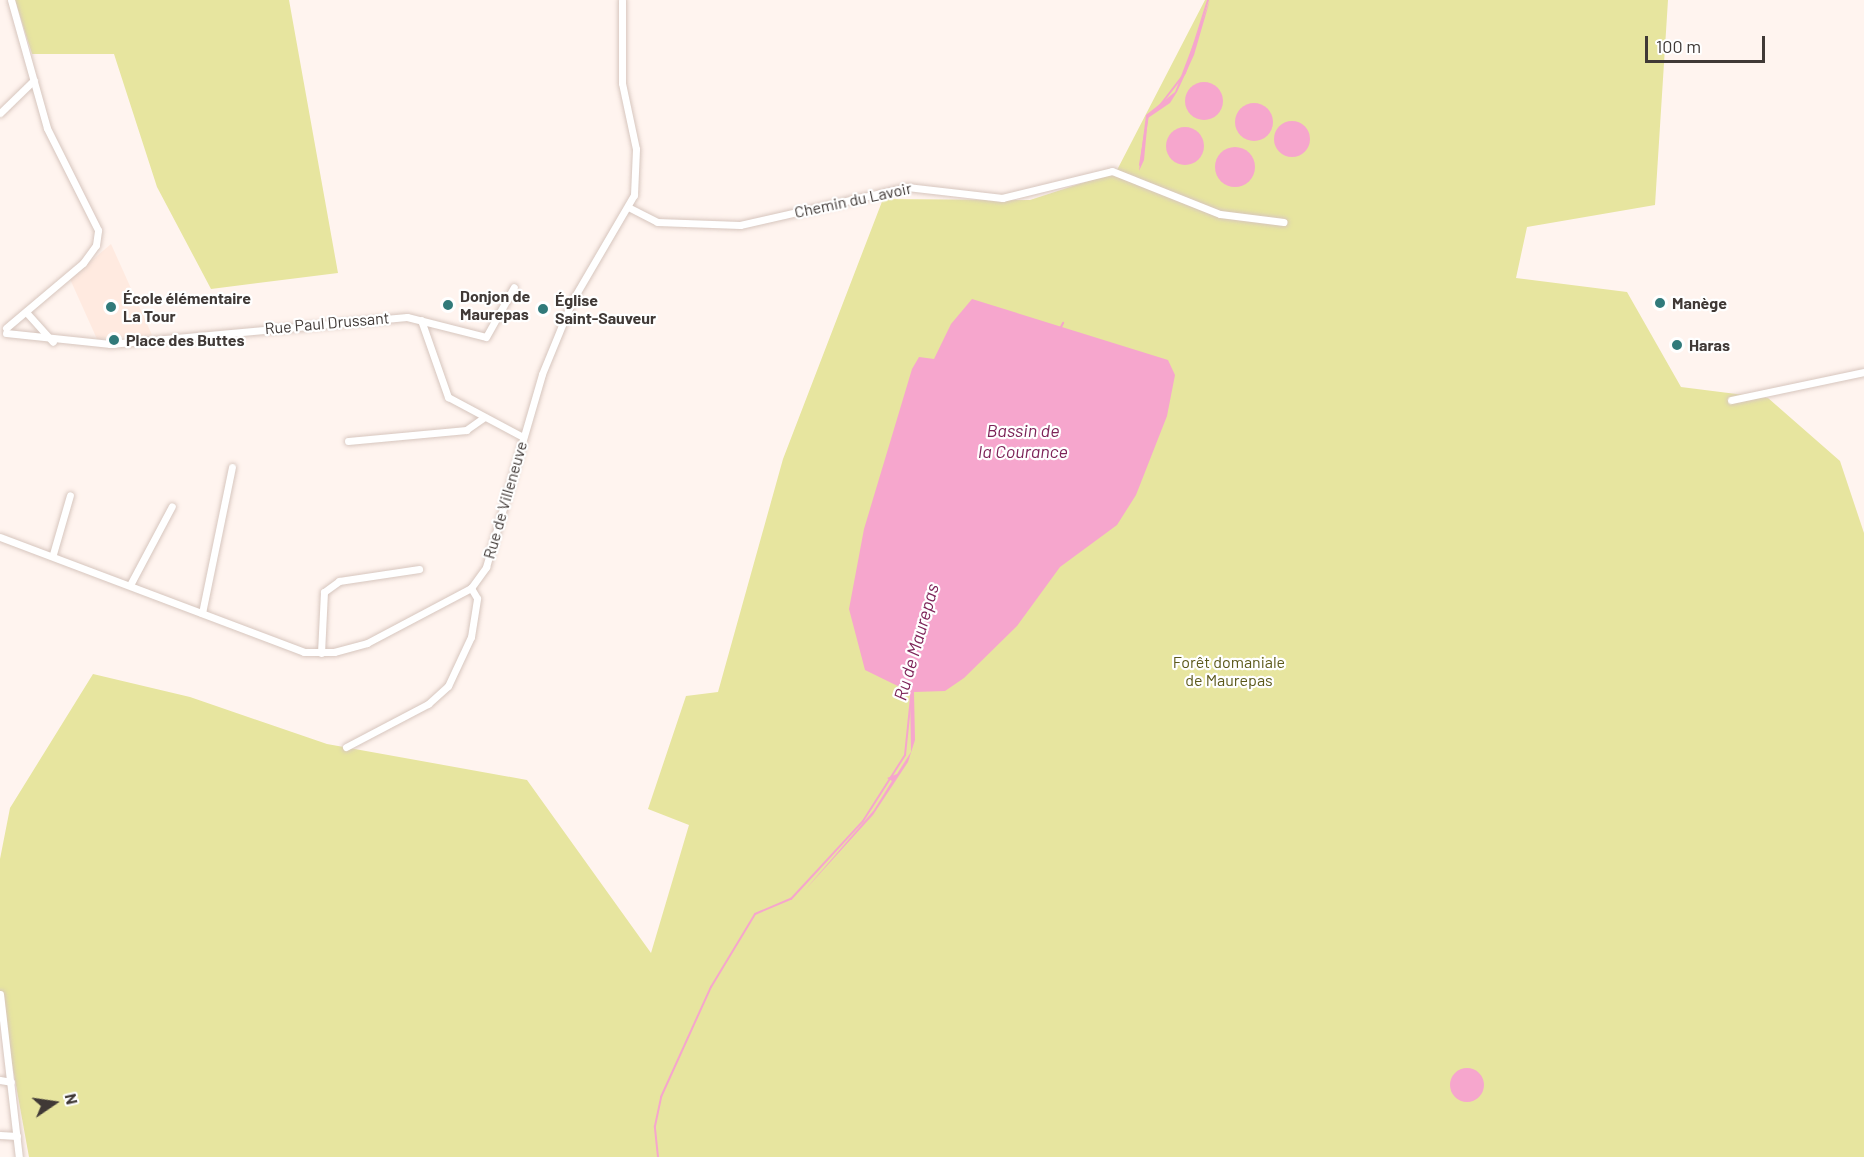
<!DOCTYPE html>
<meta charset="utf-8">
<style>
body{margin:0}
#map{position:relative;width:1864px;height:1157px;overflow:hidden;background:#fff4ef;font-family:Barlow,sans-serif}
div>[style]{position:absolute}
.built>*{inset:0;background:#ffeae0}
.green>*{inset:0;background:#e7e59f}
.water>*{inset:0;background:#f6a6cd}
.round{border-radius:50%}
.stream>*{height:2px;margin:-1px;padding:0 1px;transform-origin:1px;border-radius:1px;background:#f6a6cd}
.roads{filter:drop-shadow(0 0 2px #d7c6be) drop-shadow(0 0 2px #d7c6be)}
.minor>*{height:7px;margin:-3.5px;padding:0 3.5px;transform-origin:3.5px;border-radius:3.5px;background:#fff}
.dots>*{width:16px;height:16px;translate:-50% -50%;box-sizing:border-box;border:3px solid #fff;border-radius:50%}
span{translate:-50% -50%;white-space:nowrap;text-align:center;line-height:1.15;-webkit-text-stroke:4.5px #fff;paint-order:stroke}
.street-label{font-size:16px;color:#403936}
.poi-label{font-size:16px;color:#403936;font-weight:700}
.left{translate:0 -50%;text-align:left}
.park-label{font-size:16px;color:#5c591b}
.water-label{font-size:18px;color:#7d2358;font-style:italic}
.north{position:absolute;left:24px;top:1073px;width:60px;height:60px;-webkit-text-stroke:4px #fff;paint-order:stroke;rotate:77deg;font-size:16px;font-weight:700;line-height:24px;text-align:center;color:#403936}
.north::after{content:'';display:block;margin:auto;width:21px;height:27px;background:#403936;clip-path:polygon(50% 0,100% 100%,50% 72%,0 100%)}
.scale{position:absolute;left:1645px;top:36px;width:120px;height:27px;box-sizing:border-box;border:3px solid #403936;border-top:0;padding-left:8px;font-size:18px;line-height:21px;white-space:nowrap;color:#403936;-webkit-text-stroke:4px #fff;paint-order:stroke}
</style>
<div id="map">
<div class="built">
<div style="clip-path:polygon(111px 244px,152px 335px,97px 339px,70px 279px)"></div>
</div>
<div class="green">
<div style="clip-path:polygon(15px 0,289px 0,338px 273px,211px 289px,157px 187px,114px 54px,32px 54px)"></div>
<div style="clip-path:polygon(1205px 0,1668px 0,1655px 205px,1527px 227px,1516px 278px,1627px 292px,1681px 387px,1768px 398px,1840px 461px,1864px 533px,1864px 1157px,29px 1157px,0 997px,0 859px,10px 808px,93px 674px,190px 697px,327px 744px,527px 780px,651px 953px,689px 825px,648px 809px,686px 696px,718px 692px,783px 459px,883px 199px,1030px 200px,1116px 172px)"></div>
</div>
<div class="water">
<div style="clip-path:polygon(1210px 0,1194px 55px,1177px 92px,1170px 103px,1148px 118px,1144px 160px,1139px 171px,1146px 115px,1175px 92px)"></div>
<div class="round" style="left:1185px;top:82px;width:38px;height:38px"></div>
<div class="round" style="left:1235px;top:103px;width:38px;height:38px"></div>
<div class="round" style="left:1274px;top:121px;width:36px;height:36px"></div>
<div class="round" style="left:1166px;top:127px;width:38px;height:38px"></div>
<div class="round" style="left:1215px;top:147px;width:40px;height:40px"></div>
<div style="clip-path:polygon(972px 299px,1168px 360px,1175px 375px,1167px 416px,1136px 495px,1117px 525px,1060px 567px,1017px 626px,964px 678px,945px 691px,914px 692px,915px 740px,908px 762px,873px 815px,805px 890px,874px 810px,892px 781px,887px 778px,897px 774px,911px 752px,910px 692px,865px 670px,849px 609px,864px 529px,912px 369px,919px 357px,934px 359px,951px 324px)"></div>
<div class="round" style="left:1450px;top:1068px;width:34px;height:34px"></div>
</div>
<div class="stream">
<div style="left:1158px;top:108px;width:44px;rotate:-52.4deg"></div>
<div style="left:1185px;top:73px;width:77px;rotate:-72.5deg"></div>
<div style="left:1140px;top:165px;width:51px;rotate:-80.9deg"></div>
<div style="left:1060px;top:329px;width:7px;rotate:-63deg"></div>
<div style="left:658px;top:1157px;width:31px;rotate:-96deg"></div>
<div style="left:655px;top:1126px;width:30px;rotate:-78deg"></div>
<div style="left:661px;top:1097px;width:121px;rotate:-65.6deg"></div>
<div style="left:711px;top:987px;width:85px;rotate:-58.9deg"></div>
<div style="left:755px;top:914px;width:39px;rotate:-23deg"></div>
<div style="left:791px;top:899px;width:106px;rotate:-47.3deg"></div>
<div style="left:863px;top:821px;width:78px;rotate:-57.5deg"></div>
<div style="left:905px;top:755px;width:58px;rotate:-84.1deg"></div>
</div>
<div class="roads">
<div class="minor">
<div style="left:0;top:113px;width:47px;rotate:-44.1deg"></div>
<div style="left:630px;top:208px;width:30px;rotate:27deg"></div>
<div style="left:657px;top:222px;width:83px;rotate:2.1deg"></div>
<div style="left:740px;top:225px;width:171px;rotate:-12.8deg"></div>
<div style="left:907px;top:187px;width:96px;rotate:6.6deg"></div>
<div style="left:1002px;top:198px;width:113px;rotate:-13.8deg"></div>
<div style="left:1112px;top:171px;width:116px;rotate:21.7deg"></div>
<div style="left:1220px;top:214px;width:64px;rotate:7.2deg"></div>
<div style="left:26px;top:312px;width:40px;rotate:48deg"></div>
<div style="left:421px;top:320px;width:82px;rotate:70.7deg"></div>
<div style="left:448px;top:397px;width:85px;rotate:28.1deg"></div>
<div style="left:6px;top:328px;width:101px;rotate:-40.2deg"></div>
<div style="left:83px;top:263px;width:22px;rotate:-54deg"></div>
<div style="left:96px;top:245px;width:15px;rotate:-82deg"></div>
<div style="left:98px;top:230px;width:114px;rotate:-116.6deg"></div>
<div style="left:47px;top:128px;width:133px;rotate:-105.7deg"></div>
<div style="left:6px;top:333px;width:105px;rotate:6deg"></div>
<div style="left:110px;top:344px;width:298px;rotate:-5.2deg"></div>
<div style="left:407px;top:317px;width:81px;rotate:14.2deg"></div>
<div style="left:486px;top:337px;width:57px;rotate:-60.8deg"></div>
<div style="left:1731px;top:400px;width:136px;rotate:-11.9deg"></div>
<div style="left:348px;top:441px;width:119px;rotate:-5.3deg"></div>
<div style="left:466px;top:430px;width:21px;rotate:-35deg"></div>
<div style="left:0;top:537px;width:325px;rotate:20.7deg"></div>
<div style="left:304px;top:652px;width:30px"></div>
<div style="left:334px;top:652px;width:34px;rotate:-15deg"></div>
<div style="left:367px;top:643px;width:118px;rotate:-27.9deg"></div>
<div style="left:471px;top:588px;width:26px;rotate:-54deg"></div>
<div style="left:486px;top:567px;width:201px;rotate:-73.8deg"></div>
<div style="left:542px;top:374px;width:79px;rotate:-67.7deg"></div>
<div style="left:572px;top:301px;width:123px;rotate:-59.7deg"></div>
<div style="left:634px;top:195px;width:46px;rotate:-87.5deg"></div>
<div style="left:636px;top:149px;width:67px;rotate:-102deg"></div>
<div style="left:622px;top:83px;width:83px;rotate:-90deg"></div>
<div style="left:53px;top:554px;width:61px;rotate:-73.9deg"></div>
<div style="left:130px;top:585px;width:89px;rotate:-62deg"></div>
<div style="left:202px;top:613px;width:149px;rotate:-78.4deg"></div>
<div style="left:321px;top:653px;width:61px;rotate:-87.2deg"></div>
<div style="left:324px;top:592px;width:19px;rotate:-36deg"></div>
<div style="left:339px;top:581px;width:81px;rotate:-8.5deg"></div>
<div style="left:346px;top:747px;width:93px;rotate:-27.7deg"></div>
<div style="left:428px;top:704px;width:27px;rotate:-42deg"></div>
<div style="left:448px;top:686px;width:54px;rotate:-64.9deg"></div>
<div style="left:471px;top:637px;width:39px;rotate:-81deg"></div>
<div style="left:477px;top:598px;width:12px;rotate:-121deg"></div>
<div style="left:0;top:994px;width:164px;rotate:83.4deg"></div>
<div style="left:0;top:1080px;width:11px;rotate:10deg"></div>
<div style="left:0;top:1135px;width:17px;rotate:3deg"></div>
</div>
</div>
<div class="dots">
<div style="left:1660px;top:303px;background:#317a7a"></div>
<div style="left:448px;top:305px;background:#317a7a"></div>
<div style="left:111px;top:307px;background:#317a7a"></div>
<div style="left:543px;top:309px;background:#317a7a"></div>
<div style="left:114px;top:340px;background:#317a7a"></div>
<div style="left:1677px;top:345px;background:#317a7a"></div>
</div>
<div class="street-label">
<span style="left:853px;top:200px;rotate:-12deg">Chemin du Lavoir</span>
<span style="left:327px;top:323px;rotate:-5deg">Rue Paul Drussant</span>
<span style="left:505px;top:500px;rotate:-74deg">Rue de Villeneuve</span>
</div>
<div class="poi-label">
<span class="left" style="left:460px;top:305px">Donjon de<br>Maurepas</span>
<span class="left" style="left:123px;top:307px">École élémentaire<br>La Tour</span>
<span class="left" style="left:555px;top:309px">Église<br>Saint-Sauveur</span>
<span class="left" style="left:1672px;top:303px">Manège</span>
<span class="left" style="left:126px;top:340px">Place des Buttes</span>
<span class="left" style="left:1689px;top:345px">Haras</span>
</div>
<div class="park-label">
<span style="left:1229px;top:671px">Forêt domaniale<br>de Maurepas</span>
</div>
<div class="water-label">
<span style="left:1023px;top:441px">Bassin de<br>la Courance</span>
<span style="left:916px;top:642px;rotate:-74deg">Ru de Maurepas</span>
</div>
<div class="north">N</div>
<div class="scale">100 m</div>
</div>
